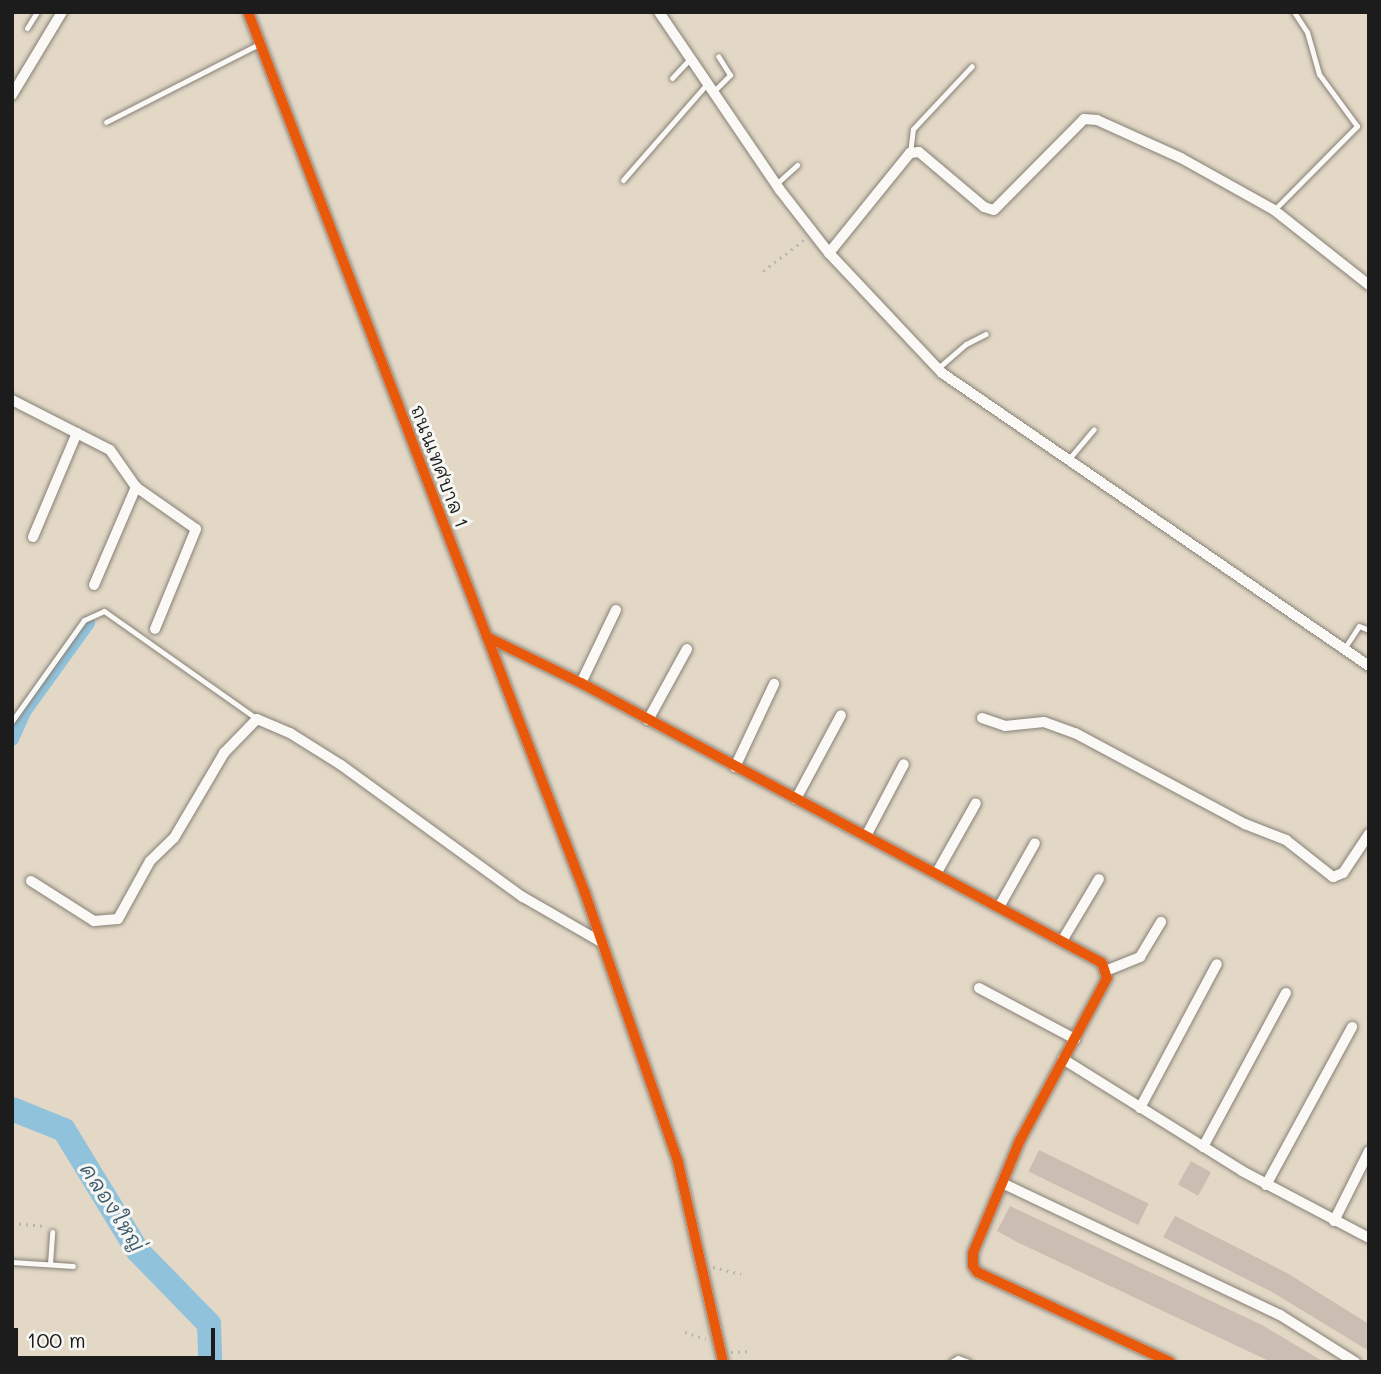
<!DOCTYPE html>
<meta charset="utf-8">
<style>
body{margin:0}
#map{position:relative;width:1381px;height:1374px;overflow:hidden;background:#e3d8c6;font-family:Mali,"Playpen Sans Thai",sans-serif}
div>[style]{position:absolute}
.canal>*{height:14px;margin:-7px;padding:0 7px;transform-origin:7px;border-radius:7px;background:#90c2dc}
.river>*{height:24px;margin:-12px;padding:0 12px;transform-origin:12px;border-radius:12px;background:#90c2dc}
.building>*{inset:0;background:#ccbdb2;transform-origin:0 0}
.path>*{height:2.5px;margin-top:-1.25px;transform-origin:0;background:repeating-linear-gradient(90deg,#b8b6b2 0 2px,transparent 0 7px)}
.roads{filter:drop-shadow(0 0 2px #868077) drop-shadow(0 0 2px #868077)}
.service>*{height:5px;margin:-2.5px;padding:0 2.5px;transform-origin:2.5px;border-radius:2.5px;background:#fbf9f6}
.minor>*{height:10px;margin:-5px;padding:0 5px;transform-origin:5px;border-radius:5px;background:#fbf9f6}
.cycleway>*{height:10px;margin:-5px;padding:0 5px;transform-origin:5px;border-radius:5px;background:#e8590c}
span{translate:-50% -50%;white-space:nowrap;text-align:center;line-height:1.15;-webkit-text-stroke:6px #f6f6f2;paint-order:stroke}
.street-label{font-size:19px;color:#1c1c1c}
.water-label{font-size:21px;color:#3c5a6d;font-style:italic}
.frame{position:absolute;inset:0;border:14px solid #1c1c1c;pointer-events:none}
.scale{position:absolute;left:14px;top:1328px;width:201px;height:32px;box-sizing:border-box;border:4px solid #1c1c1c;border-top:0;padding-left:9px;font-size:21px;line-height:24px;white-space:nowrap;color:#1c1c1c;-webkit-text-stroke:5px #f6f6f2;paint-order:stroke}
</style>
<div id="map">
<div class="canal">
<div style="left:12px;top:739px;width:30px;rotate:-66deg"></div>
<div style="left:24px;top:712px;width:110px;rotate:-54.3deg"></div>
</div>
<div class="river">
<div style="left:12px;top:1109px;width:56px;rotate:22deg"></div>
<div style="left:64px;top:1130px;width:142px;rotate:58.6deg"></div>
<div style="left:138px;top:1251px;width:102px;rotate:45.8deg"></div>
<div style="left:209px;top:1324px;width:38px;rotate:88deg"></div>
</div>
<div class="building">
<div style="left:1039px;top:1150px;width:122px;height:24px;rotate:26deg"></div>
<div style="left:1191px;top:1161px;width:23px;height:27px;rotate:29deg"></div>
<div style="clip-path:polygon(1010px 1206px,1262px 1325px,1324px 1362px,1271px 1362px,1017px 1242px,997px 1231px)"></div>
<div style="clip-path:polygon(1175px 1216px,1287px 1273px,1369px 1324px,1369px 1351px,1272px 1292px,1163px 1237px)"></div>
</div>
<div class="path">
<div style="left:763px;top:271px;width:53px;rotate:-37.3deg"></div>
<div style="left:12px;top:1223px;width:34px;rotate:5deg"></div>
<div style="left:713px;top:1267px;width:29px;rotate:14deg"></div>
<div style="left:685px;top:1332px;width:22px;rotate:18deg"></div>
<div style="left:731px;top:1352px;width:21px;rotate:-3deg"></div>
</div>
<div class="roads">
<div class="service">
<div style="left:27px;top:28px;width:19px;rotate:-58deg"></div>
<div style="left:672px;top:78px;width:26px;rotate:-47deg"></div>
<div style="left:714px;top:91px;width:23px;rotate:-45deg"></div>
<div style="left:730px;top:75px;width:22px;rotate:-122deg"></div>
<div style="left:106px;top:122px;width:172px;rotate:-27deg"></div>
<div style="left:910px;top:153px;width:24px;rotate:-83deg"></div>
<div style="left:913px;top:129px;width:86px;rotate:-46.9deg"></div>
<div style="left:623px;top:180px;width:126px;rotate:-48.9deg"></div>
<div style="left:775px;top:185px;width:30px;rotate:-42deg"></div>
<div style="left:1274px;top:210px;width:118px;rotate:-45.3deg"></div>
<div style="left:1357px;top:126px;width:64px;rotate:-126.2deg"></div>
<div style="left:1319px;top:74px;width:44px;rotate:-105.9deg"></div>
<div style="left:1307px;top:32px;width:24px;rotate:-123deg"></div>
<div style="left:937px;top:369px;width:38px;rotate:-41deg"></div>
<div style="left:966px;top:344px;width:22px;rotate:-27deg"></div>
<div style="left:1068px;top:460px;width:40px;rotate:-50deg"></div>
<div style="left:1344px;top:649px;width:27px;rotate:-57deg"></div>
<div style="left:1359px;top:626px;width:11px;rotate:22deg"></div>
<div style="left:12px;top:721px;width:124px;rotate:-54.5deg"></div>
<div style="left:84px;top:620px;width:22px;rotate:-24deg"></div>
<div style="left:104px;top:611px;width:187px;rotate:35.2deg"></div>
<div style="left:12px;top:1262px;width:61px;rotate:3.8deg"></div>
<div style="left:50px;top:1264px;width:32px;rotate:-86deg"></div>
<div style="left:951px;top:1362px;width:8px;rotate:-30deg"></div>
<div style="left:958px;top:1358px;width:12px;rotate:20deg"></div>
</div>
<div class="minor">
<div style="left:248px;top:12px;width:943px;rotate:69.07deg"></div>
<div style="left:585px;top:893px;width:285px;rotate:70.9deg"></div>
<div style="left:678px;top:1162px;width:205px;rotate:77.3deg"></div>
<div style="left:659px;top:12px;width:215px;rotate:55.8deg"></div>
<div style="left:780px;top:190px;width:80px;rotate:52.1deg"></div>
<div style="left:829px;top:253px;width:165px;rotate:46.7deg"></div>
<div style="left:942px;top:373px;width:518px;rotate:34.46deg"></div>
<div style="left:12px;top:95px;width:97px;rotate:-58.9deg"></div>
<div style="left:829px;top:253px;width:129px;rotate:-51deg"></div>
<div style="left:910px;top:153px;width:9px;rotate:-6deg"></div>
<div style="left:919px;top:152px;width:85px;rotate:40.2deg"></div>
<div style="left:984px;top:207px;width:10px;rotate:17deg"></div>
<div style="left:994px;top:210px;width:128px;rotate:-45.3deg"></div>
<div style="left:1084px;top:119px;width:13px;rotate:4deg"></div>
<div style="left:1097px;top:120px;width:92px;rotate:24.3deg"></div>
<div style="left:1181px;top:158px;width:107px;rotate:29.2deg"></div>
<div style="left:1274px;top:210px;width:121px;rotate:38.3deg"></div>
<div style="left:12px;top:400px;width:110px;rotate:27deg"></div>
<div style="left:110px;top:450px;width:45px;rotate:54.9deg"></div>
<div style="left:136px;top:487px;width:73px;rotate:35deg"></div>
<div style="left:196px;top:529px;width:108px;rotate:112.3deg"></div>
<div style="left:33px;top:537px;width:113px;rotate:-67.1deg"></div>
<div style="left:94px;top:585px;width:107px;rotate:-66.8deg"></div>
<div style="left:487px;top:637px;width:105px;rotate:26.1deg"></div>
<div style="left:581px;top:683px;width:591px;rotate:28.25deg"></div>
<div style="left:1102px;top:963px;width:16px;rotate:72deg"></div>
<div style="left:1107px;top:978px;width:184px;rotate:118.2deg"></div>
<div style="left:1020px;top:1140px;width:122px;rotate:112.6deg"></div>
<div style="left:973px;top:1253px;width:13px;rotate:90deg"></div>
<div style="left:973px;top:1266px;width:7px;rotate:56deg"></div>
<div style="left:977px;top:1272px;width:213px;rotate:25deg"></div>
<div style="left:581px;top:683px;width:81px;rotate:-64.4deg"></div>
<div style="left:982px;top:718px;width:24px;rotate:19deg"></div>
<div style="left:1005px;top:726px;width:39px;rotate:-6deg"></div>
<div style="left:1044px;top:722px;width:33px;rotate:20deg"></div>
<div style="left:1075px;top:733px;width:193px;rotate:28.2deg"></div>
<div style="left:1245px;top:824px;width:44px;rotate:21.3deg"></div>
<div style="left:1286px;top:840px;width:60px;rotate:38.2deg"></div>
<div style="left:1333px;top:877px;width:11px;rotate:-22deg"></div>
<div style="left:1343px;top:873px;width:47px;rotate:-56.3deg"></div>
<div style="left:648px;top:720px;width:81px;rotate:-61.2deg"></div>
<div style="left:735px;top:767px;width:92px;rotate:-64.8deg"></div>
<div style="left:796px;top:799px;width:95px;rotate:-61.8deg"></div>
<div style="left:866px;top:836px;width:81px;rotate:-62.2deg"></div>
<div style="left:936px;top:874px;width:81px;rotate:-60.6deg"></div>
<div style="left:31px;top:881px;width:75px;rotate:32.4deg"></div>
<div style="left:94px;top:921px;width:24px;rotate:-5deg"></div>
<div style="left:118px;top:919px;width:66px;rotate:-61.1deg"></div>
<div style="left:150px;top:861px;width:33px;rotate:-44deg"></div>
<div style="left:174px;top:838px;width:99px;rotate:-59.5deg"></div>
<div style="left:224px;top:753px;width:47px;rotate:-45.9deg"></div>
<div style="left:257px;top:719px;width:36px;rotate:23deg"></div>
<div style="left:290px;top:733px;width:60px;rotate:32.1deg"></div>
<div style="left:341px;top:765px;width:225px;rotate:36deg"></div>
<div style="left:523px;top:897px;width:90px;rotate:30deg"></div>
<div style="left:999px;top:907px;width:73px;rotate:-60.6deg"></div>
<div style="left:1062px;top:941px;width:72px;rotate:-59.2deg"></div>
<div style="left:1108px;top:970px;width:35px;rotate:-22deg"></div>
<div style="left:1140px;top:957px;width:41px;rotate:-59deg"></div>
<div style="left:979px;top:988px;width:109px;rotate:28deg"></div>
<div style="left:1063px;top:1059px;width:211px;rotate:32deg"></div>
<div style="left:1242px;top:1171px;width:144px;rotate:27.8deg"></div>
<div style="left:1140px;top:1108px;width:163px;rotate:-61.9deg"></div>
<div style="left:1203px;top:1147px;width:175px;rotate:-61.7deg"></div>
<div style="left:1002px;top:1183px;width:308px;rotate:25.4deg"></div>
<div style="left:1280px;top:1315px;width:89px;rotate:32.1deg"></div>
<div style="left:1266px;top:1185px;width:180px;rotate:-61.4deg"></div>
<div style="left:1334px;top:1221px;width:78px;rotate:-63.4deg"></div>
</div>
</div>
<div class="cycleway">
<div style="left:248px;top:12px;width:943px;rotate:69.07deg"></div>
<div style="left:585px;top:893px;width:285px;rotate:70.9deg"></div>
<div style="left:678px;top:1162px;width:205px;rotate:77.3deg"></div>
<div style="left:487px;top:637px;width:105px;rotate:26.1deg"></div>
<div style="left:581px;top:683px;width:591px;rotate:28.25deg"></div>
<div style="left:1102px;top:963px;width:16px;rotate:72deg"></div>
<div style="left:1107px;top:978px;width:184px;rotate:118.2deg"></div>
<div style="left:1020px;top:1140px;width:122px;rotate:112.6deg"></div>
<div style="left:973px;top:1253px;width:13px;rotate:90deg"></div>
<div style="left:973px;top:1266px;width:7px;rotate:56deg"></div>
<div style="left:977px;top:1272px;width:213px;rotate:25deg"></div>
</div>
<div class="street-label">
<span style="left:440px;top:466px;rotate:69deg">ถนนเทศบาล 1</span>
</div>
<div class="water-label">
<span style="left:113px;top:1207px;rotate:57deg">คลองใหญ่</span>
</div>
<div class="frame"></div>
<div class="scale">100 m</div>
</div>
